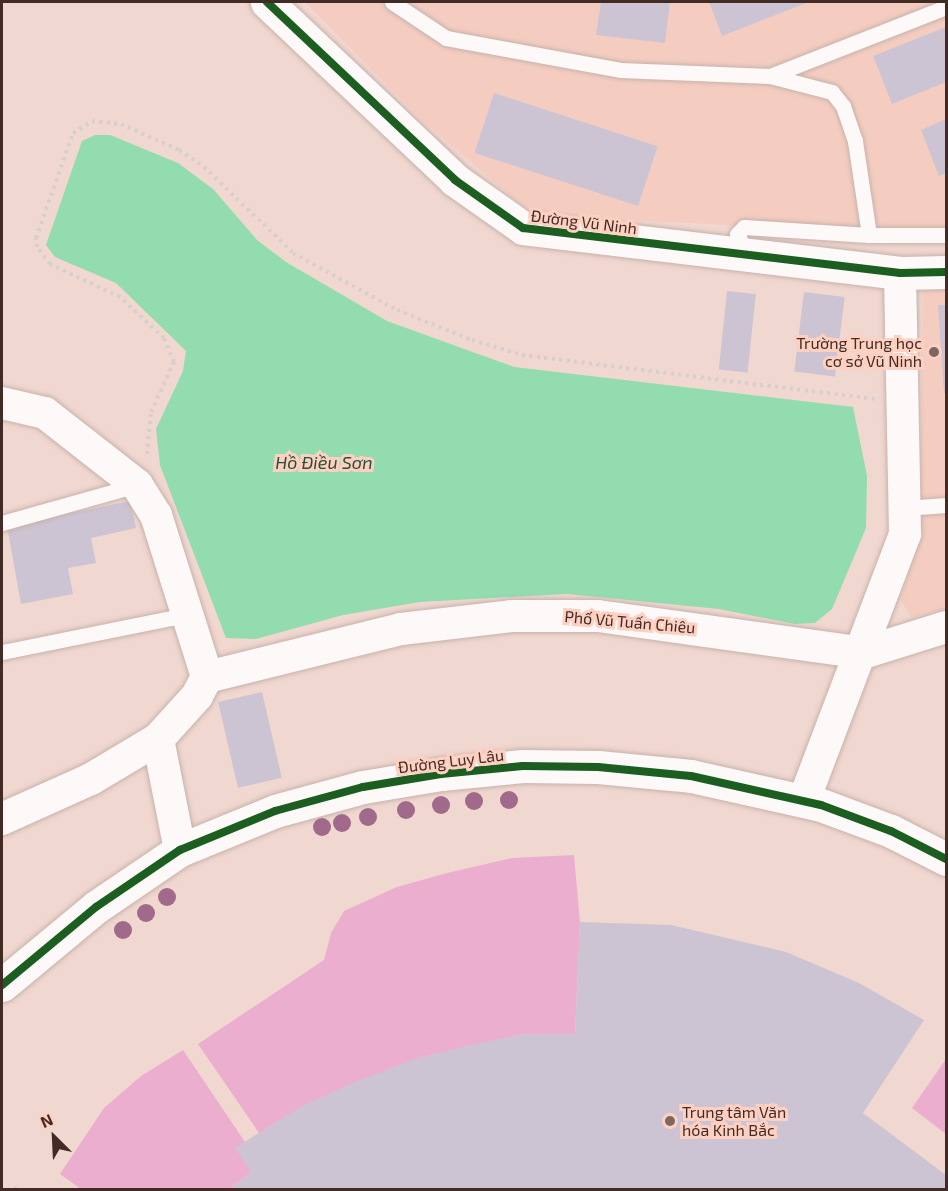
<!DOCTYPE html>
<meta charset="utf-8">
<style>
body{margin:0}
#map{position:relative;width:948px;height:1191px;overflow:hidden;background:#f0d7cf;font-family:"Exo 2",sans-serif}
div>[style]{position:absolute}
.built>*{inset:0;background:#f5cdc0}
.green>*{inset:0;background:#ecaecf}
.water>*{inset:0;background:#92dcaf}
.building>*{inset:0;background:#cdc4d3;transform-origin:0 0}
.path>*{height:4px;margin-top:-2px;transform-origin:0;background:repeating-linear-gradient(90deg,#d7cfcd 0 3px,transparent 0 7.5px)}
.roads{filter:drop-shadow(0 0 2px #c7b2ab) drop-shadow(0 0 2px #c7b2ab)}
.lane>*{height:15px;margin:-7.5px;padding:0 7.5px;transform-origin:7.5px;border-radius:7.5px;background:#fdf9f8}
.street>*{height:32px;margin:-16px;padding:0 16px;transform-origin:16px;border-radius:16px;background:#fdf9f8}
.secondary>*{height:33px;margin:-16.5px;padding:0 16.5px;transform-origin:16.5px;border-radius:16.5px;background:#fdf9f8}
.cycleway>*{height:8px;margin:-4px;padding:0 4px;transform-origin:4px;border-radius:4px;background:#1b5e20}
.trees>*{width:18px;height:18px;margin:-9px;border-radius:50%;background:#a16a8a}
.dots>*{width:16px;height:16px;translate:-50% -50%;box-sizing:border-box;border:3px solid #fed0c1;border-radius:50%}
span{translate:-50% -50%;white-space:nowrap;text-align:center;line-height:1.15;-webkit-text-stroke:6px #fed0c1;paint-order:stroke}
.street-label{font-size:16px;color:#412b24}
.poi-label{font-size:16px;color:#412b24}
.right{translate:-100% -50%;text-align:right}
.left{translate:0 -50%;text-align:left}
.water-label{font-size:18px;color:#23523a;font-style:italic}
.frame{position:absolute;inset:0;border:3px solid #412b24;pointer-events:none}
.north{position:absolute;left:24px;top:1107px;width:60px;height:60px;-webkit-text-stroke:4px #fed0c1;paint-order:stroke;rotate:336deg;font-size:16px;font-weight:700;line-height:24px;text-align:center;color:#412b24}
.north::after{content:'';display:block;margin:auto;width:21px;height:27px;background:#412b24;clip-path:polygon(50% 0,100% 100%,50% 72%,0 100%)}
</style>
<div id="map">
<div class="built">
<div style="clip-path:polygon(305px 2px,946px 2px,946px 228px,893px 233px,547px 216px,518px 202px,418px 117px)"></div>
<div style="clip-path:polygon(923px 290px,946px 290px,946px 609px,911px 617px,901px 600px,920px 538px)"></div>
</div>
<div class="green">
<div style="clip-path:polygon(574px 855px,580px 922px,575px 1034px,524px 1034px,418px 1058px,259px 1133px,198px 1044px,324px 960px,331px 933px,344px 911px,397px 887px,447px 873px,512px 858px)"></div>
<div style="clip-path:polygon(183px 1050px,245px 1142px,251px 1172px,229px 1190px,81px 1189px,60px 1174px,104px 1108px,141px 1076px)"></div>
<div style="clip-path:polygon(946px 1059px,946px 1134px,912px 1108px)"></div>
</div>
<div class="water">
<div style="clip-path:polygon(95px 135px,110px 135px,178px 163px,213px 189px,257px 240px,286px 262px,387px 321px,456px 346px,514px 367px,853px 407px,867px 476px,866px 528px,832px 609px,815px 623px,795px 624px,719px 609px,567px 594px,420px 602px,343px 615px,256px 639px,226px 638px,160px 465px,156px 429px,183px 371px,186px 351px,116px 283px,55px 257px,46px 245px,82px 141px)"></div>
</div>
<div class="building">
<div style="clip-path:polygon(601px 2px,670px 2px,665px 43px,596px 35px)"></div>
<div style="clip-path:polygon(709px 2px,809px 2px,722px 36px)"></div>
<div style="clip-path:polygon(946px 27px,946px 82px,892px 104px,873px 56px)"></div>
<div style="left:494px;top:93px;width:172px;height:63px;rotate:18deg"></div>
<div style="clip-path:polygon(946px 119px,946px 173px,939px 176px,921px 130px)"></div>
<div style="left:727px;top:291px;width:29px;height:79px;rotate:6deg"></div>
<div style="left:804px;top:292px;width:41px;height:80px;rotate:7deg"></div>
<div style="clip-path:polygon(938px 305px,946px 305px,946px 393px,944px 393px)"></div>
<div style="clip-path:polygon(130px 501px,136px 528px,91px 538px,96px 563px,68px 568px,73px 594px,21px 604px,7px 526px)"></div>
<div style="left:262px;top:692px;width:88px;height:45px;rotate:77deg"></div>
<div style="clip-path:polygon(580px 922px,671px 925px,786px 952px,859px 983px,924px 1020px,863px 1113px,946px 1175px,946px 1190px,229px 1190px,251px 1172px,235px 1148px,302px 1106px,355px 1082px,418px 1058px,471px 1045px,524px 1034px,575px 1034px)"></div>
</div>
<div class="path">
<div style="left:147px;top:454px;width:42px;rotate:-84.6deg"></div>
<div style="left:151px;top:412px;width:55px;rotate:-65.3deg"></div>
<div style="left:174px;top:362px;width:26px;rotate:-113deg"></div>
<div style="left:164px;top:338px;width:60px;rotate:-137deg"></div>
<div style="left:120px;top:297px;width:77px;rotate:-154.8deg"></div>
<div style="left:50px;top:264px;width:21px;rotate:-127deg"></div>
<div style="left:37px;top:247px;width:9px;rotate:-96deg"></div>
<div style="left:36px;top:238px;width:111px;rotate:-70.6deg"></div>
<div style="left:73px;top:133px;width:22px;rotate:-32deg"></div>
<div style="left:92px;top:121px;width:29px;rotate:6deg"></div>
<div style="left:121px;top:124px;width:64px;rotate:24.1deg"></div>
<div style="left:179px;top:150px;width:30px;rotate:34deg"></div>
<div style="left:204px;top:167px;width:124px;rotate:44deg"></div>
<div style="left:293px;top:253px;width:119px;rotate:28.7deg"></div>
<div style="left:397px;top:310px;width:81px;rotate:21.8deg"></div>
<div style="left:472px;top:340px;width:52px;rotate:16.7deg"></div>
<div style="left:522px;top:355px;width:355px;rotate:7.1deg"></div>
<div style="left:14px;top:1187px;width:5px;rotate:37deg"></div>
</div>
<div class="roads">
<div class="lane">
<div style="left:392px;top:2px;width:65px;rotate:33.7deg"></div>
<div style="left:446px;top:38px;width:177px;rotate:10.4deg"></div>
<div style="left:620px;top:70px;width:150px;rotate:2.3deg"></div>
<div style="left:770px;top:76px;width:64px;rotate:14.5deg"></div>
<div style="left:832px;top:92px;width:18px;rotate:52deg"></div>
<div style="left:843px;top:106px;width:37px;rotate:71deg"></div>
<div style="left:855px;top:141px;width:95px;rotate:81.5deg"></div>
<div style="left:770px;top:76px;width:189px;rotate:-21.4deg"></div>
<div style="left:747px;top:255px;width:23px;rotate:-115deg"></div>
<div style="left:737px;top:234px;width:10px;rotate:-45deg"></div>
<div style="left:744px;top:227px;width:125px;rotate:3.7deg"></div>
<div style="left:869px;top:235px;width:77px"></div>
<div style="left:905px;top:508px;width:41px;rotate:-4.2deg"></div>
<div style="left:2px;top:523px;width:140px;rotate:-15.7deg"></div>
<div style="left:2px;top:652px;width:192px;rotate:-11.4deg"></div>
</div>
<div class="street">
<div style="left:2px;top:403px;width:44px;rotate:13.1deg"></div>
<div style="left:45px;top:413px;width:117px;rotate:38deg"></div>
<div style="left:137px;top:485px;width:36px;rotate:58deg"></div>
<div style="left:156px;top:515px;width:170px;rotate:72.5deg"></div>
<div style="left:207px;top:677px;width:21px;rotate:118deg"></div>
<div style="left:197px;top:696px;width:58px;rotate:132.2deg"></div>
<div style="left:158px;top:739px;width:78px;rotate:149.2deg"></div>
<div style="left:91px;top:779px;width:98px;rotate:155.8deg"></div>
<div style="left:207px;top:677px;width:200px;rotate:-13.9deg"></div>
<div style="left:401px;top:629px;width:111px;rotate:-6.7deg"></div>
<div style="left:511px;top:616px;width:87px"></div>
<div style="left:598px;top:616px;width:268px;rotate:7.9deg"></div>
<div style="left:863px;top:653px;width:87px;rotate:-17.4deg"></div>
<div style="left:158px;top:739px;width:113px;rotate:78.8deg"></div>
<div style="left:804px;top:800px;width:285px;rotate:-69.2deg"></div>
<div style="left:905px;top:534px;width:261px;rotate:-91.1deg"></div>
</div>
<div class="secondary">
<div style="left:267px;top:2px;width:259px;rotate:43.4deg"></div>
<div style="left:455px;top:180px;width:83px;rotate:35.2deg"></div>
<div style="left:523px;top:228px;width:380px;rotate:6.8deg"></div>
<div style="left:900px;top:273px;width:46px;rotate:-1.2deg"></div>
<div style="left:2px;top:985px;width:122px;rotate:-39.7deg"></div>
<div style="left:96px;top:907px;width:102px;rotate:-34.2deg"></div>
<div style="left:180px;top:850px;width:103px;rotate:-22.3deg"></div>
<div style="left:275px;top:811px;width:91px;rotate:-15.3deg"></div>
<div style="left:363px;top:787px;width:79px;rotate:-9.5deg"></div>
<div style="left:441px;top:774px;width:82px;rotate:-5.6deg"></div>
<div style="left:523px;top:766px;width:75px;rotate:0.8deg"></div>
<div style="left:598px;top:767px;width:93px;rotate:5.5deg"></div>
<div style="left:691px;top:776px;width:133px;rotate:12.6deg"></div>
<div style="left:821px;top:805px;width:75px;rotate:20.4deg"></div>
<div style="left:891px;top:831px;width:62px;rotate:27deg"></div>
</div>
</div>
<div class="cycleway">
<div style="left:267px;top:2px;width:259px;rotate:43.4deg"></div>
<div style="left:455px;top:180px;width:83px;rotate:35.2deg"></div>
<div style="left:523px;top:228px;width:380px;rotate:6.8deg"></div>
<div style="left:900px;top:273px;width:46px;rotate:-1.2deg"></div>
<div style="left:2px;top:985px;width:122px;rotate:-39.7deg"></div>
<div style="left:96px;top:907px;width:102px;rotate:-34.2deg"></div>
<div style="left:180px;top:850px;width:103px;rotate:-22.3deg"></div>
<div style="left:275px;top:811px;width:91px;rotate:-15.3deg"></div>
<div style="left:363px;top:787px;width:79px;rotate:-9.5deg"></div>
<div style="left:441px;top:774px;width:82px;rotate:-5.6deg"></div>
<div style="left:523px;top:766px;width:75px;rotate:0.8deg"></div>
<div style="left:598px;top:767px;width:93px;rotate:5.5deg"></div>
<div style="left:691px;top:776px;width:133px;rotate:12.6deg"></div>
<div style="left:821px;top:805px;width:75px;rotate:20.4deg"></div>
<div style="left:891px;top:831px;width:62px;rotate:27deg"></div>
</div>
<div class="trees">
<div style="left:509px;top:800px"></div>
<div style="left:474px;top:801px"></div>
<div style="left:441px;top:805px"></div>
<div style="left:406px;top:810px"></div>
<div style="left:368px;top:817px"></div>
<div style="left:342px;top:823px"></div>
<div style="left:322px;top:827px"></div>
<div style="left:167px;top:897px"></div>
<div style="left:146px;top:913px"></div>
<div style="left:123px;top:930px"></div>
</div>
<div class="dots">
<div style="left:934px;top:352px;background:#7e6760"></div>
<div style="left:670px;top:1121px;background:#7e6760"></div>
</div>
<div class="street-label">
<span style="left:584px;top:222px;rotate:7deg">Đường Vũ Ninh</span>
<span style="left:630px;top:622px;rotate:5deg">Phố Vũ Tuấn Chiêu</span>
<span style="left:451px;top:761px;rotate:-7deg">Đường Luy Lâu</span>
</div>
<div class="poi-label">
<span class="right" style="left:922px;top:352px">Trường Trung học<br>cơ sở Vũ Ninh</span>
<span class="left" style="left:682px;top:1121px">Trung tâm Văn<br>hóa Kinh Bắc</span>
</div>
<div class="water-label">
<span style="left:324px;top:462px">Hồ Điều Sơn</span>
</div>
<div class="frame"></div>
<div class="north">N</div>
</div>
